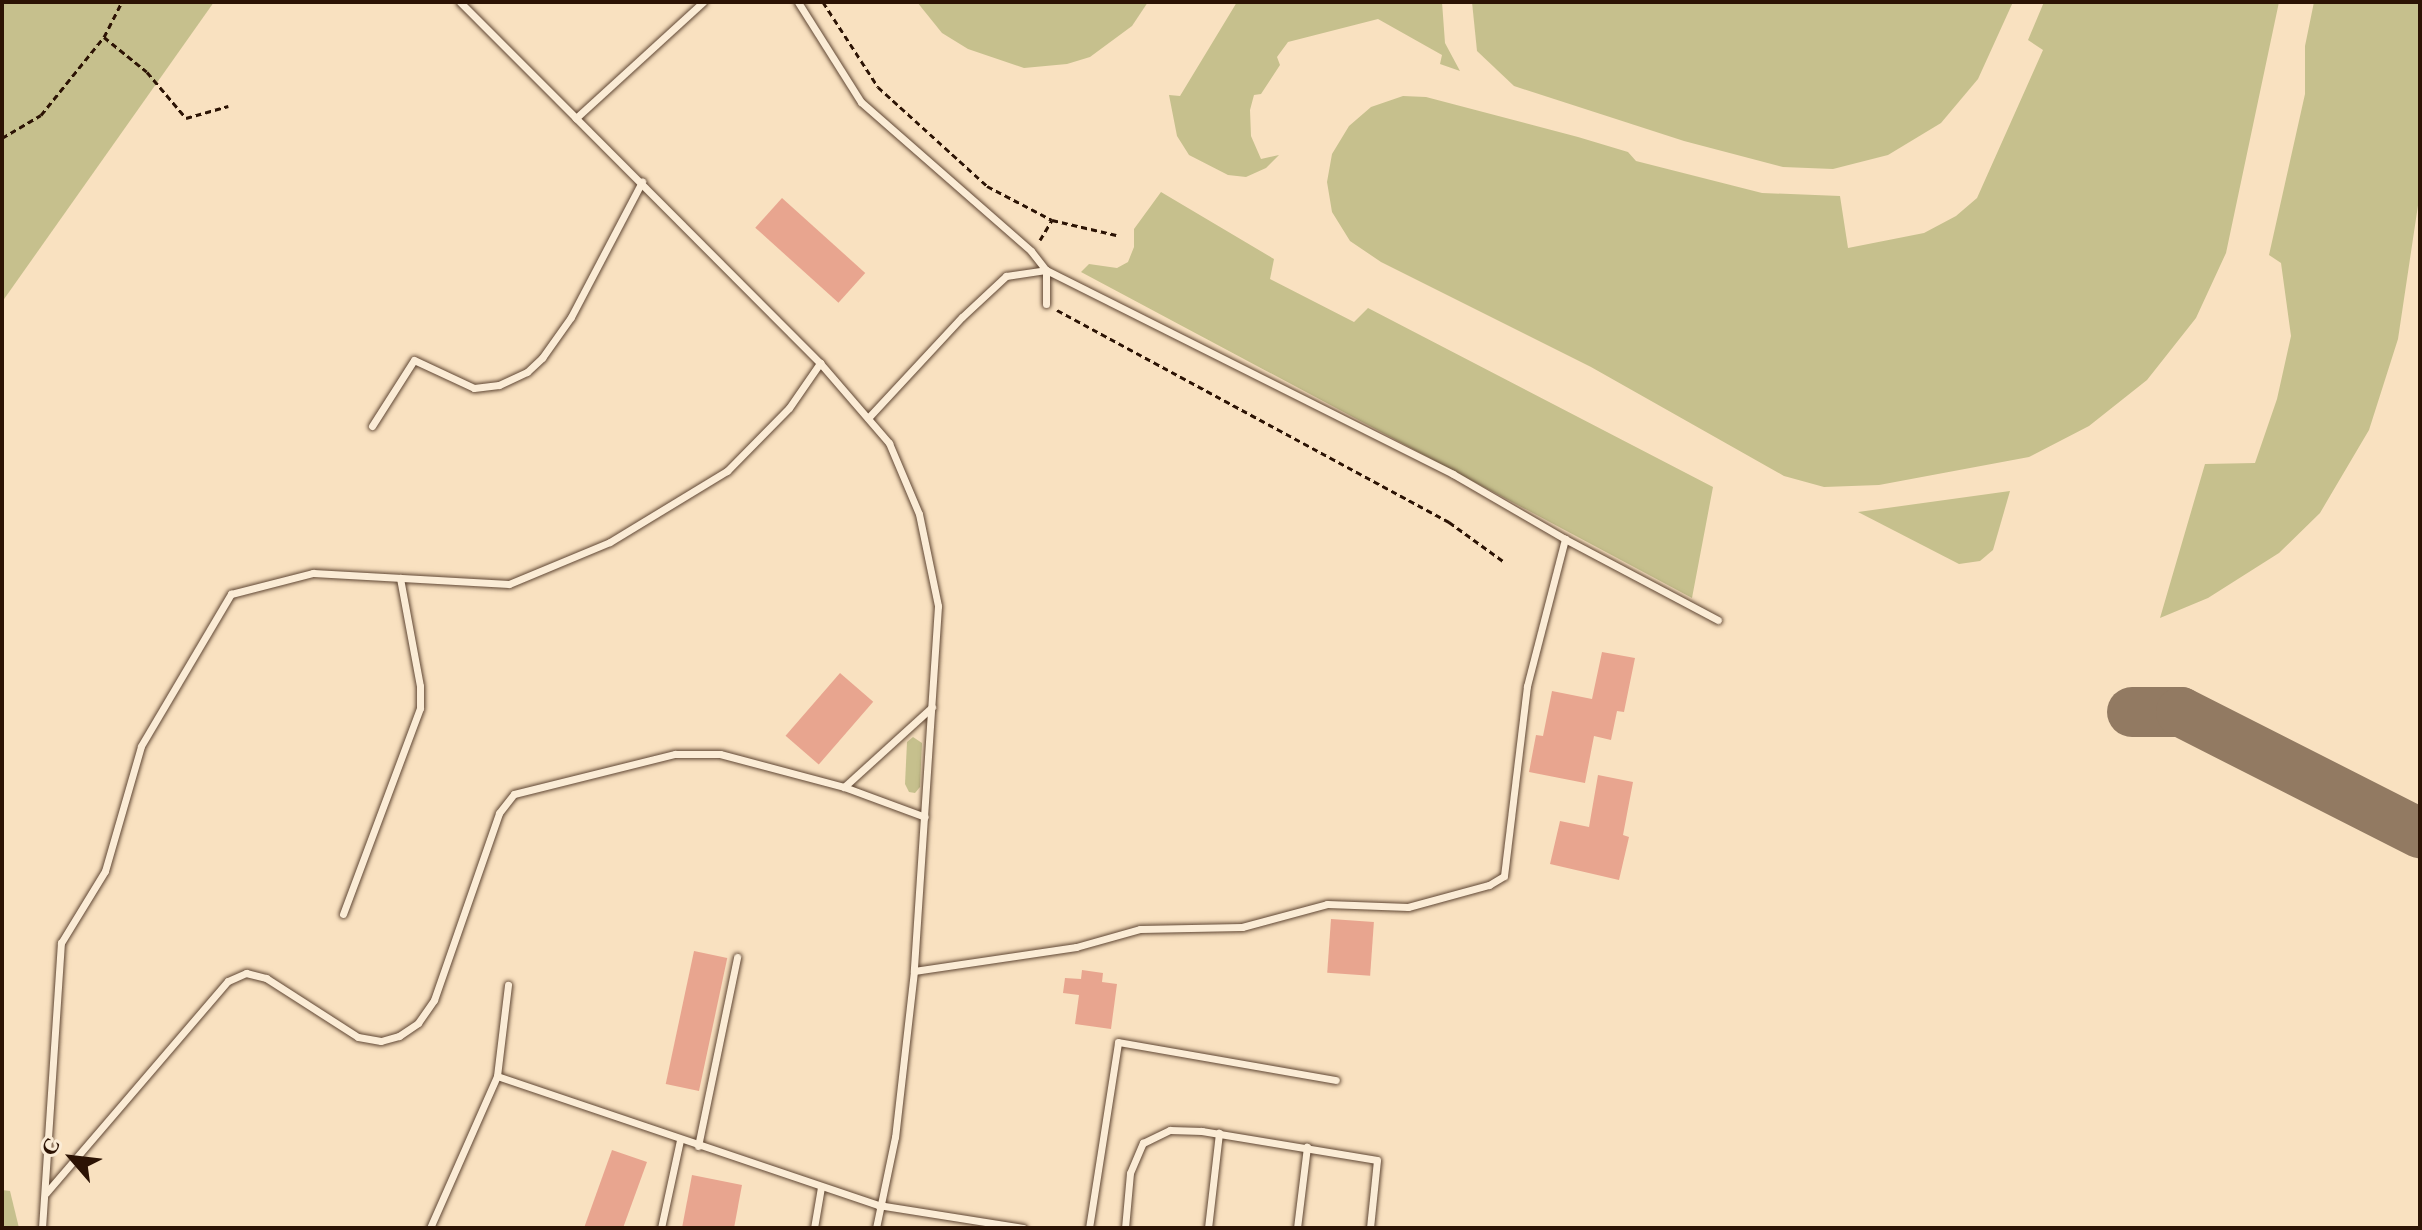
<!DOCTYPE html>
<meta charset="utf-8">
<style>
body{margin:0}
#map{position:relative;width:2422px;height:1230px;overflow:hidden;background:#f9e1c0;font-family:"EB Garamond",serif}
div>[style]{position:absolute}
.green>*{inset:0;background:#c6c08d}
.taxiway>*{height:50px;margin:-25px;padding:0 25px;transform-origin:25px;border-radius:25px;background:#927a62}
.building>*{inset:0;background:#e8a58f;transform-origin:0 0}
.path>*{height:3px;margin-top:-1.5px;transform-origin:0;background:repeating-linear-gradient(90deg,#2c1304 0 6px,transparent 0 10px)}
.roads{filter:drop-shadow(0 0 2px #5f4633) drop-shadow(0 0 2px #5f4633)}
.lane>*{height:7px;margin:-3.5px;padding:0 3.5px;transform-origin:3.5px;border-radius:3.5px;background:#fbecd6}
span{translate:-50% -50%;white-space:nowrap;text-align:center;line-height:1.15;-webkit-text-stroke:6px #fbecd6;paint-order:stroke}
.frame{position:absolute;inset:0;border:4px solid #2c1304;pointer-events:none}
.north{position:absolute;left:32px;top:1118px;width:80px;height:80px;-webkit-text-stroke:6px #fbecd6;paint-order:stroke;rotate:298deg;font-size:22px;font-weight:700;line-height:32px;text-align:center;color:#2c1304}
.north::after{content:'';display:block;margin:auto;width:28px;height:36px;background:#2c1304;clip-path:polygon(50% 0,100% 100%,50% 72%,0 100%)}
</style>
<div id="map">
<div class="green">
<div style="clip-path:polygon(2px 2px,214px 2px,2px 302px)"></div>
<div style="clip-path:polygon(917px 2px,1148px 2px,1132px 26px,1090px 57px,1067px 64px,1024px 68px,968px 49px,942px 33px)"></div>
<div style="clip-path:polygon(1237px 2px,1442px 2px,1445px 43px,1460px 71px,1440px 64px,1442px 55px,1378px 19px,1288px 42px,1277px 57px,1280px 65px,1261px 94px,1254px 95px,1250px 110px,1251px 136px,1261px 159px,1279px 155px,1266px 168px,1246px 177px,1228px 175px,1189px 155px,1177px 136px,1169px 95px,1180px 96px)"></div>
<div style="clip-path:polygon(1472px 2px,2013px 2px,1978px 79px,1941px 123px,1888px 155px,1833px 169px,1783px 167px,1684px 141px,1514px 86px,1477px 51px)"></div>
<div style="clip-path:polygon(2044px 2px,2279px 2px,2226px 253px,2196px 318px,2147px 380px,2089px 426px,2029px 457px,1879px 485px,1824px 487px,1784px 476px,1591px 367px,1381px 262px,1350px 241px,1332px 212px,1327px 182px,1332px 154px,1349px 126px,1371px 107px,1403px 96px,1426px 97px,1578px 137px,1628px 152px,1636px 161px,1762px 193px,1840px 196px,1848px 248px,1924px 233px,1956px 216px,1977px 198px,2043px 50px,2028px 40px)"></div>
<div style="clip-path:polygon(2314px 2px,2420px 2px,2420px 192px,2398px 339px,2369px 430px,2320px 513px,2279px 553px,2208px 598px,2160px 618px,2205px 464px,2255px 463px,2277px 399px,2291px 336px,2281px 263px,2269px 255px,2305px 94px,2305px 46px)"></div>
<div style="clip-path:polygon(1161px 192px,1274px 259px,1270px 279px,1354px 322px,1368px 308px,1713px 487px,1692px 598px,1081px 272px,1089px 264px,1117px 268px,1128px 262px,1134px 247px,1134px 229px)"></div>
<div style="clip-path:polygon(2010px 491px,1993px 550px,1980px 561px,1959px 564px,1858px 512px)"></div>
<div style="clip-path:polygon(913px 737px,922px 743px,920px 787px,915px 793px,909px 792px,905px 784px,907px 742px)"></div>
<div style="clip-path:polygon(2px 1190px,10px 1191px,19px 1228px,2px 1228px)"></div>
</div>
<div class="taxiway">
<div style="left:2132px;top:712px;width:49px"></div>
<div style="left:2181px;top:712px;width:268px;rotate:26.9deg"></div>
</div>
<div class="building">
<div style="left:782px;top:198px;width:112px;height:40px;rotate:42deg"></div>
<div style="clip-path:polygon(1602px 652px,1635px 658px,1624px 712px,1617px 711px,1611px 740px,1594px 736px,1585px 783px,1529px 772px,1536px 735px,1543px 736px,1552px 691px,1592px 699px)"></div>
<div style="left:840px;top:673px;width:44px;height:83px;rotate:41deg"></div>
<div style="clip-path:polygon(1598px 775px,1633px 782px,1623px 835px,1629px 837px,1619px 880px,1550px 864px,1560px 821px,1589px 827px)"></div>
<div style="left:1331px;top:919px;width:43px;height:54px;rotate:4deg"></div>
<div style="left:694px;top:951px;width:34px;height:136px;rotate:12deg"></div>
<div style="clip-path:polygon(1082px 970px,1103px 973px,1102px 982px,1117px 984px,1111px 1029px,1075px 1024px,1079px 995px,1063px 993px,1065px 978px,1081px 979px)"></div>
<div style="clip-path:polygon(612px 1150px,647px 1162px,623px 1228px,584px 1228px)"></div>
<div style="clip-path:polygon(692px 1175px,742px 1185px,734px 1228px,682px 1228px)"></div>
</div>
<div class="path">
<div style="left:823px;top:2px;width:101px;rotate:57.1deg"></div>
<div style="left:878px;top:87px;width:147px;rotate:42.2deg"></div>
<div style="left:987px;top:186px;width:73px;rotate:27.6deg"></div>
<div style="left:1052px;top:220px;width:66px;rotate:13.2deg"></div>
<div style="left:104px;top:37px;width:55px;rotate:39.1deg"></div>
<div style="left:147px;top:72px;width:60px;rotate:49.7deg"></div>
<div style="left:186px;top:118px;width:44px;rotate:-15.9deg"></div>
<div style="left:2px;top:138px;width:45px;rotate:-30.5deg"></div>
<div style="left:41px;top:115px;width:100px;rotate:-51.1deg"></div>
<div style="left:104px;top:37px;width:39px;rotate:-63deg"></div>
<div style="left:1040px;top:240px;width:23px;rotate:-59deg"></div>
<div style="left:1057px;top:310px;width:446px;rotate:28.4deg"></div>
<div style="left:1449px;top:522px;width:67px;rotate:35.8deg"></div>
</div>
<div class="roads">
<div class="lane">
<div style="left:460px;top:2px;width:164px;rotate:45deg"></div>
<div style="left:798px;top:2px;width:118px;rotate:57.8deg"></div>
<div style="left:861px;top:102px;width:226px;rotate:41.2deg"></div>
<div style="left:1031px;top:251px;width:24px;rotate:52deg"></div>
<div style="left:1046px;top:270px;width:455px;rotate:26.6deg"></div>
<div style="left:1453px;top:474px;width:129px;rotate:30.1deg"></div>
<div style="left:1565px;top:539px;width:173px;rotate:27.9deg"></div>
<div style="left:820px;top:363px;width:106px;rotate:49.2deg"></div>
<div style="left:889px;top:443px;width:77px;rotate:67.1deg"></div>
<div style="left:919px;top:514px;width:94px;rotate:78.3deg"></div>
<div style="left:938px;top:606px;width:366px;rotate:93.8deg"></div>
<div style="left:914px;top:971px;width:167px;rotate:96.5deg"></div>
<div style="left:895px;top:1137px;width:93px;rotate:101.8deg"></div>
<div style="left:868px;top:418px;width:138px;rotate:-47.1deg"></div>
<div style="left:962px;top:317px;width:60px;rotate:-43deg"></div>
<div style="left:1006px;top:276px;width:40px;rotate:-8.5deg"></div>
<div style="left:1046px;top:270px;width:34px;rotate:90deg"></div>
<div style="left:372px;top:426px;width:78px;rotate:-57.5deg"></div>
<div style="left:414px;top:360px;width:66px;rotate:25deg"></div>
<div style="left:474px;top:388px;width:25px;rotate:-7deg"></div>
<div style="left:499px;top:385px;width:31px;rotate:-25deg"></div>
<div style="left:527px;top:372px;width:21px;rotate:-43deg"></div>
<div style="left:542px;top:358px;width:50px;rotate:-54.7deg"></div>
<div style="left:571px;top:317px;width:153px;rotate:-62.3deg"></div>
<div style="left:844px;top:787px;width:119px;rotate:-42.3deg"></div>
<div style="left:343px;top:914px;width:220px;rotate:-69.5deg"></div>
<div style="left:420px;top:708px;width:22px;rotate:-90deg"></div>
<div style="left:420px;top:686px;width:110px;rotate:-100.5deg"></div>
<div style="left:914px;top:971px;width:164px;rotate:-8.4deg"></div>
<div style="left:1076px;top:947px;width:66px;rotate:-15.7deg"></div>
<div style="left:1140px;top:929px;width:102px;rotate:-1.1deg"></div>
<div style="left:1242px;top:927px;width:88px;rotate:-15.1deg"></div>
<div style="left:1327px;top:904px;width:81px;rotate:2.1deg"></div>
<div style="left:1408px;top:907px;width:84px;rotate:-15.2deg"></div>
<div style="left:1489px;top:885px;width:17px;rotate:-31deg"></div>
<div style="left:1504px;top:876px;width:191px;rotate:-83.1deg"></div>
<div style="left:1527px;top:686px;width:152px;rotate:-75.5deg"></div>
<div style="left:497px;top:1076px;width:402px;rotate:18.7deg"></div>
<div style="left:878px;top:1205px;width:147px;rotate:9deg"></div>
<div style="left:698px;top:1146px;width:193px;rotate:-78.3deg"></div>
<div style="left:46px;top:1193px;width:279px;rotate:-49.4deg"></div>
<div style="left:228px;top:981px;width:20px;rotate:-24deg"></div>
<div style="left:246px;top:973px;width:21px;rotate:14deg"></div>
<div style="left:266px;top:978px;width:109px;rotate:32.7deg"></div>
<div style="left:358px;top:1037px;width:23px;rotate:10deg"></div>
<div style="left:381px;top:1041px;width:19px;rotate:-16deg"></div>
<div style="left:399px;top:1036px;width:23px;rotate:-34deg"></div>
<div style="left:418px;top:1023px;width:28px;rotate:-55deg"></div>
<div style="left:434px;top:1000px;width:198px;rotate:-70.8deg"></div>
<div style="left:499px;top:813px;width:24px;rotate:-52deg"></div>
<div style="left:514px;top:794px;width:166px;rotate:-14deg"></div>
<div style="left:675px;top:754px;width:45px"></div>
<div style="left:720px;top:754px;width:128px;rotate:14.9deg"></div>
<div style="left:844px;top:787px;width:86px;rotate:20.3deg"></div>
<div style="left:42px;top:1228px;width:286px;rotate:-86.2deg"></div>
<div style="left:61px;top:943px;width:84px;rotate:-58.6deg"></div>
<div style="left:105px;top:871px;width:130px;rotate:-73.9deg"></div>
<div style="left:141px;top:746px;width:177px;rotate:-59.4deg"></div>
<div style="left:231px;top:594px;width:85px;rotate:-14.4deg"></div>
<div style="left:313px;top:573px;width:196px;rotate:3.2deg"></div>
<div style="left:509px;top:584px;width:109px;rotate:-22.6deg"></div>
<div style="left:610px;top:542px;width:137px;rotate:-31.3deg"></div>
<div style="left:727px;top:471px;width:88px;rotate:-45.5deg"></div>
<div style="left:789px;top:408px;width:55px;rotate:-55.4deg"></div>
<div style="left:820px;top:363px;width:346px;rotate:-134.9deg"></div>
<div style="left:576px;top:118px;width:172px;rotate:-42.4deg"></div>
<div style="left:430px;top:1228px;width:166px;rotate:-66.2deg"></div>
<div style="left:497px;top:1076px;width:92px;rotate:-83.1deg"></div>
<div style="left:661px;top:1228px;width:90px;rotate:-77.8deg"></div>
<div style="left:814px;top:1228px;width:42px;rotate:-80.3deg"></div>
<div style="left:1089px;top:1228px;width:188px;rotate:-81.1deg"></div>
<div style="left:1118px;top:1042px;width:221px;rotate:9.9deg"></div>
<div style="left:1125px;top:1228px;width:55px;rotate:-84.8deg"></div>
<div style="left:1130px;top:1173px;width:33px;rotate:-67deg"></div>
<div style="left:1143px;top:1143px;width:30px;rotate:-26deg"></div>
<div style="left:1170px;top:1130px;width:32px;rotate:2deg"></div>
<div style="left:1202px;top:1131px;width:177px;rotate:9.4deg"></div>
<div style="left:1377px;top:1160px;width:68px;rotate:95.9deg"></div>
<div style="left:1208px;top:1228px;width:96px;rotate:-83.4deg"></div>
<div style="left:1297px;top:1228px;width:82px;rotate:-83deg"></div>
</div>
</div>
<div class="frame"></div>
<div class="north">С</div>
</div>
